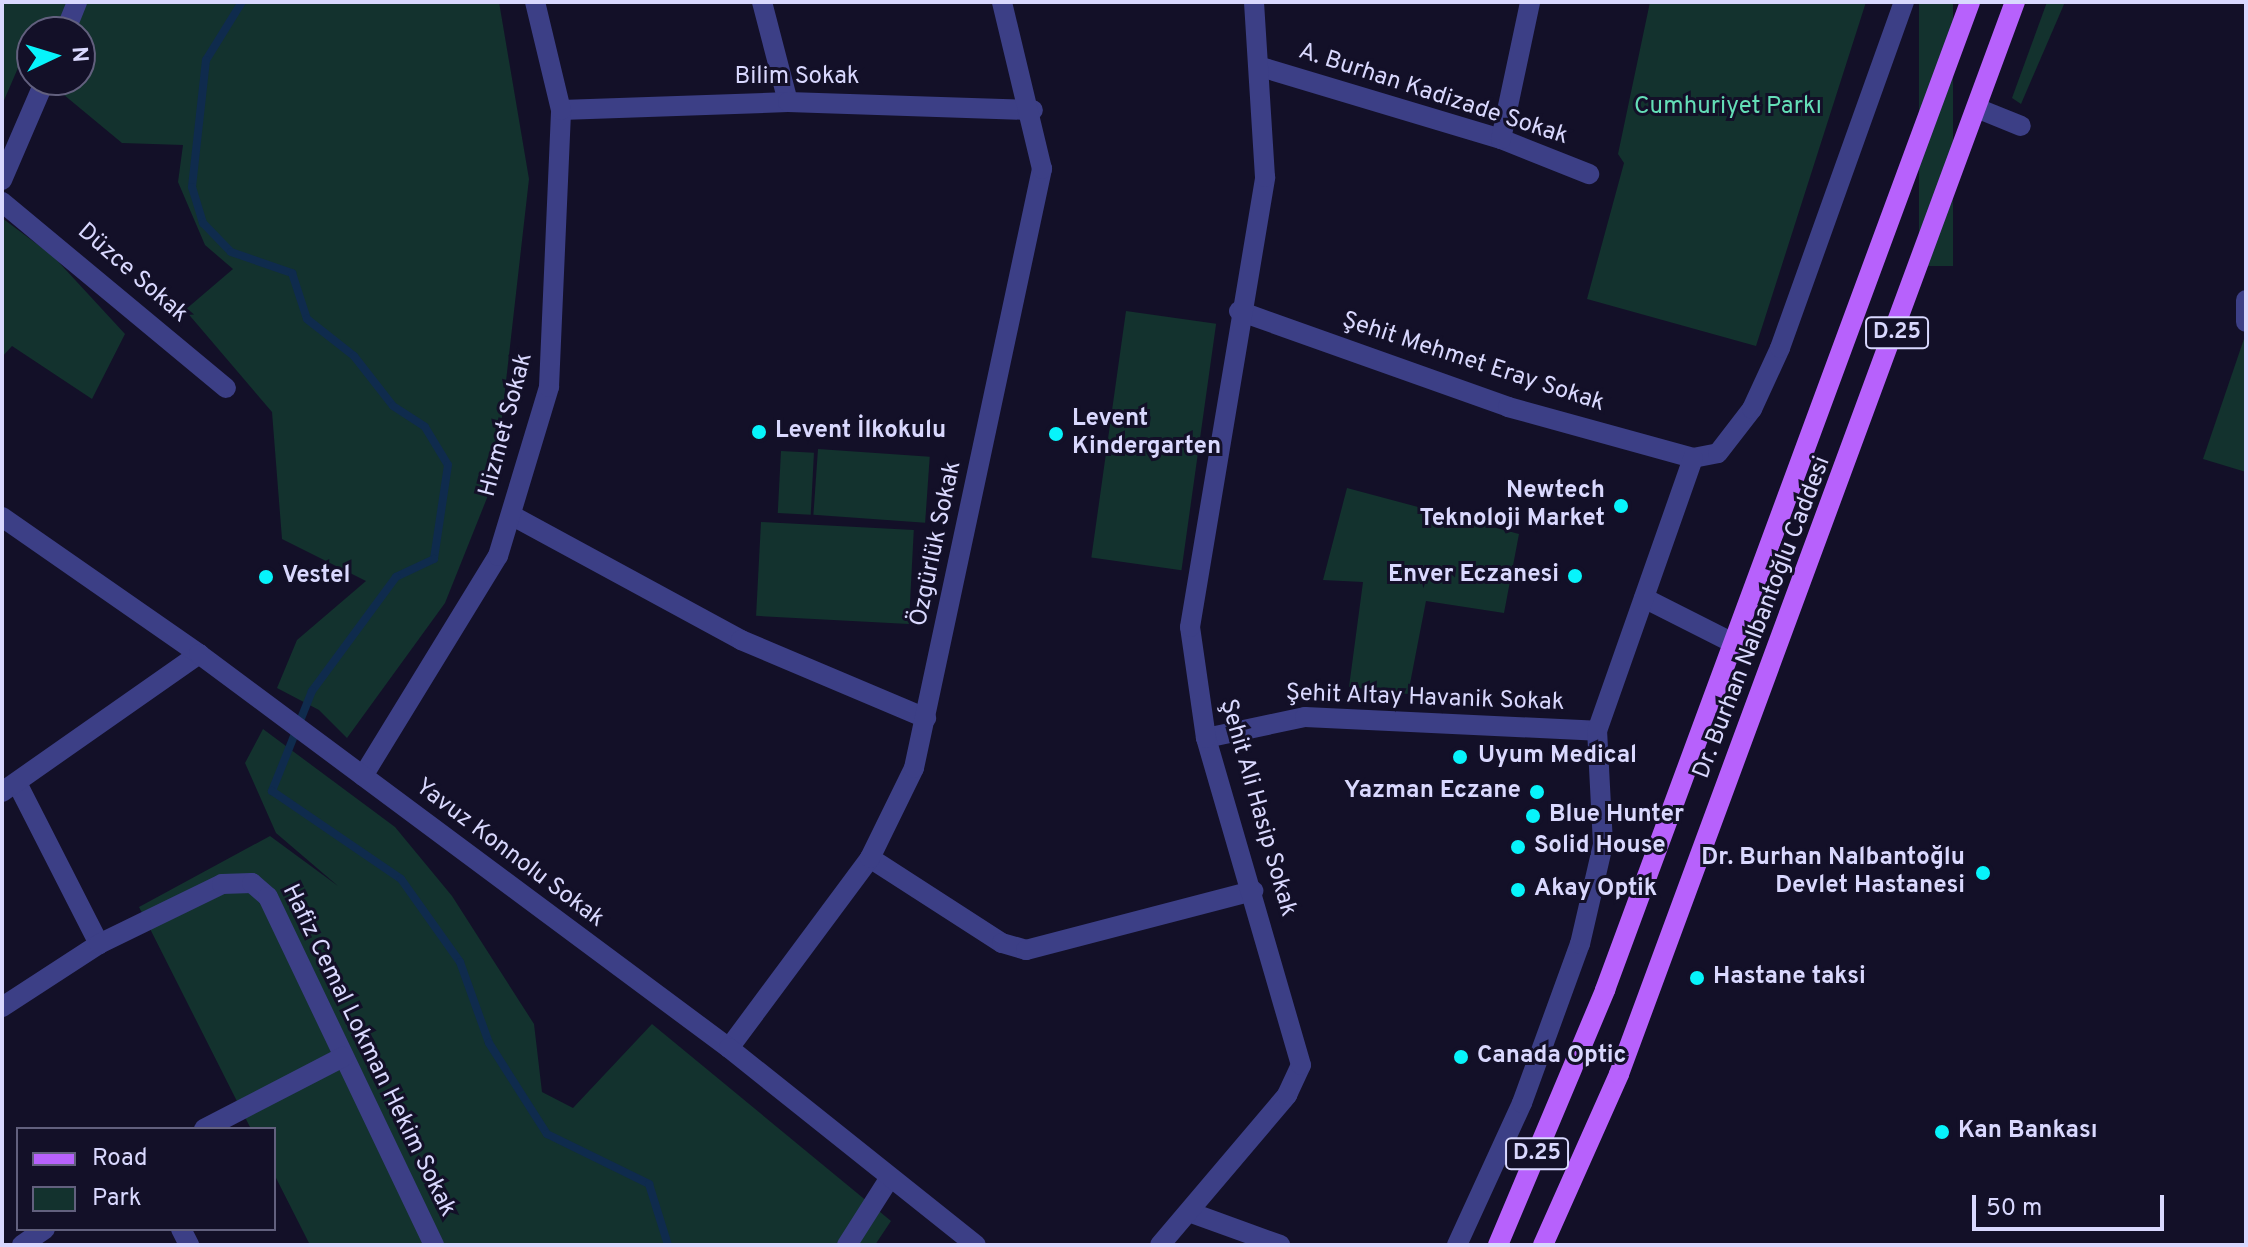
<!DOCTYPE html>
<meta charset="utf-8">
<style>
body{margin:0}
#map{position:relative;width:2248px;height:1247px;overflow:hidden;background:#131028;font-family:Overpass,sans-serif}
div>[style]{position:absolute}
.green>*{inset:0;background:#13322e;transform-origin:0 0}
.stream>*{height:8px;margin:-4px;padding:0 4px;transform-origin:4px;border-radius:4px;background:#0f2b4d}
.minor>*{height:20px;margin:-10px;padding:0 10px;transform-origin:10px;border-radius:10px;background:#3c3f86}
.tertiary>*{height:20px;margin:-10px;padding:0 10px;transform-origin:10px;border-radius:10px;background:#3c3f86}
.primary>*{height:20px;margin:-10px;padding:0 10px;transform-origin:10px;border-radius:10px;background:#b761fc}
.dots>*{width:22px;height:22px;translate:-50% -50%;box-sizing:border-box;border:4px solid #131028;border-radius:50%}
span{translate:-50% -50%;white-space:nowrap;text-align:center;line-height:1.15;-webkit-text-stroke:6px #131028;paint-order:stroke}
.shield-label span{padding:2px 6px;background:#131028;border:2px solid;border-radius:6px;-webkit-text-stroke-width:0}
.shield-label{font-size:22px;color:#d9d8fe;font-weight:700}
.street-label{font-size:24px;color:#d9d8fe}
.park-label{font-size:24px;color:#64deb7}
.poi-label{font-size:24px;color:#d9d8fe;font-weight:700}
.left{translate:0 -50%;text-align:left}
.right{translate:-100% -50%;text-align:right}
.frame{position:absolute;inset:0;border:4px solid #d9d8fe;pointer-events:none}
.legend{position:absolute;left:16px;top:1127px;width:260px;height:104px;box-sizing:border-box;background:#131028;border:2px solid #62607e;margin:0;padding:10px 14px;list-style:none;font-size:24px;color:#d9d8fe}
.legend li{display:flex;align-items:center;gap:16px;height:40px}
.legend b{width:40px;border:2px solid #62607e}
.north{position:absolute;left:16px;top:16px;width:80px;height:80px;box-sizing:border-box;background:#131028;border:2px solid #62607e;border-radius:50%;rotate:86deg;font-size:22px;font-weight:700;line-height:32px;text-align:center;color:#d9d8fe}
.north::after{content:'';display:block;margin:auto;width:28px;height:36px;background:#07f4fb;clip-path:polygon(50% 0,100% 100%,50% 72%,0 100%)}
.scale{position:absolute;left:1972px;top:1195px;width:192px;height:36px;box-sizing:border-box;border:4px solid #d9d8fe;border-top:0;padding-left:10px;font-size:24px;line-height:28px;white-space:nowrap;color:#d9d8fe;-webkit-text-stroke:6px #131028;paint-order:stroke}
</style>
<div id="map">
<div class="green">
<div style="clip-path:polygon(2px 2px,499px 2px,529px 179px,495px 478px,445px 603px,347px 738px,319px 710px,277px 688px,297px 640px,366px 581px,282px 539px,272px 412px,185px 310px,233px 269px,205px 245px,178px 182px,183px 145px,122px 143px,46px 80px,80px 80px,80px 32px,32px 32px,32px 69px,21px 61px,2px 105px)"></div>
<div style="clip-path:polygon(1650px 2px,1866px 2px,1756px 346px,1587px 299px,1624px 163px,1618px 154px)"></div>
<div style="left:1919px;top:2px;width:34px;height:264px"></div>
<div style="clip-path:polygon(2047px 2px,2065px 2px,2021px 104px,2012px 98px)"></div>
<div style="clip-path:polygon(2px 218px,53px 256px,125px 334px,92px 399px,12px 346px,2px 357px)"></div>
<div style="left:1126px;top:311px;width:91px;height:249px;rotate:8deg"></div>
<div style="clip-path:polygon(2246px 333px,2246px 472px,2203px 459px)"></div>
<div style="left:818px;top:449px;width:112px;height:66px;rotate:4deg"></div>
<div style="left:781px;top:451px;width:33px;height:62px;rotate:3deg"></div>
<div style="clip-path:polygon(1347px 488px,1519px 534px,1504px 613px,1426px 601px,1408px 694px,1349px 687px,1363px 582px,1323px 580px)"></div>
<div style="left:761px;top:522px;width:153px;height:94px;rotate:3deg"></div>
<div style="clip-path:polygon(263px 729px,395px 827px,452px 896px,534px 1024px,542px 1092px,573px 1108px,652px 1024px,891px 1221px,875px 1245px,310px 1245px,274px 1174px,274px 1129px,251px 1129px,139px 907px,270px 836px,338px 886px,276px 833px,245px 763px)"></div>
</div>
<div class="stream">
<div style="left:242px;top:2px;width:68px;rotate:121.8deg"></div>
<div style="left:206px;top:60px;width:128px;rotate:96.3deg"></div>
<div style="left:192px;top:187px;width:38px;rotate:73deg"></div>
<div style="left:203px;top:223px;width:40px;rotate:46deg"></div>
<div style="left:231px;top:252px;width:65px;rotate:19deg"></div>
<div style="left:292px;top:273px;width:48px;rotate:71.9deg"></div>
<div style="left:307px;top:319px;width:60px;rotate:38.2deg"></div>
<div style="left:354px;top:356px;width:63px;rotate:52deg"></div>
<div style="left:393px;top:406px;width:38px;rotate:33deg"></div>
<div style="left:425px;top:427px;width:44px;rotate:58.8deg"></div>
<div style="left:448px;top:465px;width:95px;rotate:98.5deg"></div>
<div style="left:434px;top:559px;width:42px;rotate:154.7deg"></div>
<div style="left:396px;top:577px;width:142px;rotate:126.4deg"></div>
<div style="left:312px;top:691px;width:108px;rotate:111.8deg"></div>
<div style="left:272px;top:791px;width:156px;rotate:34.3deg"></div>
<div style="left:401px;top:879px;width:102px;rotate:54.6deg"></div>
<div style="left:460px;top:962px;width:86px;rotate:70.3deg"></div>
<div style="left:489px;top:1043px;width:108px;rotate:57.5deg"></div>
<div style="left:547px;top:1134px;width:114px;rotate:26.1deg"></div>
<div style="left:649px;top:1184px;width:64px;rotate:72.7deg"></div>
</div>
<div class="minor">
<div style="left:762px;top:2px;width:103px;rotate:75.4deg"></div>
<div style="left:65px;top:32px;width:32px;rotate:-68deg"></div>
<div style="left:1261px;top:67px;width:251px;rotate:16.7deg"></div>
<div style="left:1501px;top:139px;width:95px;rotate:21.7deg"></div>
<div style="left:1979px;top:109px;width:45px;rotate:22deg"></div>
<div style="left:561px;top:110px;width:227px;rotate:-2deg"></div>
<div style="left:788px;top:102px;width:245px;rotate:1.9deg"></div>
<div style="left:1501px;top:139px;width:140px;rotate:-78deg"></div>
<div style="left:2px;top:180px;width:109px;rotate:-66.7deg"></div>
<div style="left:2px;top:202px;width:291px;rotate:39.7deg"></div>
<div style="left:2246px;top:300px;width:22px;rotate:90deg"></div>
<div style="left:1239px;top:311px;width:286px;rotate:19.6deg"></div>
<div style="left:1508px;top:407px;width:192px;rotate:15.4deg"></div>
<div style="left:1693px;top:458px;width:25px;rotate:-11deg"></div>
<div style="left:1718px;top:453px;width:56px;rotate:-52.3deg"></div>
<div style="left:1752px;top:409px;width:67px;rotate:-65.3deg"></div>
<div style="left:1780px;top:348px;width:368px;rotate:-70.3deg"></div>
<div style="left:511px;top:515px;width:262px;rotate:28.5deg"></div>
<div style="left:741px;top:640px;width:201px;rotate:22.9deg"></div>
<div style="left:1644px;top:598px;width:102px;rotate:26.8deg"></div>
<div style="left:1206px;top:738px;width:101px;rotate:-12deg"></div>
<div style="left:1305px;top:717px;width:292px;rotate:2.7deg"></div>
<div style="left:363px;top:776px;width:258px;rotate:-58.5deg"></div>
<div style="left:498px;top:556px;width:177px;rotate:-73.2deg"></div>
<div style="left:549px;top:387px;width:277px;rotate:-87.5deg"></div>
<div style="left:561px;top:110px;width:111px;rotate:-103.5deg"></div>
<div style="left:17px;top:783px;width:181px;rotate:63deg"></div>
<div style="left:2px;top:792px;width:241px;rotate:-35deg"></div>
<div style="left:870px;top:858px;width:157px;rotate:32.8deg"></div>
<div style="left:1002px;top:943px;width:25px;rotate:16deg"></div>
<div style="left:1026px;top:950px;width:235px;rotate:-14.6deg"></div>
<div style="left:2px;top:1007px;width:116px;rotate:-33deg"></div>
<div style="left:99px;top:944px;width:137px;rotate:-26deg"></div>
<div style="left:222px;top:884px;width:30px;rotate:-2deg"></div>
<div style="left:252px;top:883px;width:21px;rotate:41deg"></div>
<div style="left:268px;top:897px;width:386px;rotate:64.5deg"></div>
<div style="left:729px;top:1048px;width:237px;rotate:-53.4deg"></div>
<div style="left:870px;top:858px;width:100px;rotate:-63.9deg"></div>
<div style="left:914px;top:768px;width:613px;rotate:-77.94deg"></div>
<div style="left:1042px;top:169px;width:172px;rotate:-103.5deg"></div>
<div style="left:204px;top:1129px;width:157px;rotate:-27.4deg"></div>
<div style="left:1189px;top:1212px;width:97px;rotate:19.9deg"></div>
<div style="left:181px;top:1229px;width:18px;rotate:63deg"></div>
<div style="left:22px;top:1245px;width:28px;rotate:-35deg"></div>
<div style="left:847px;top:1245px;width:78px;rotate:-57.5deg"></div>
<div style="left:1160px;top:1245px;width:197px;rotate:-49.7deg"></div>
<div style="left:1287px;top:1095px;width:33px;rotate:-65deg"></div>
<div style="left:1301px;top:1065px;width:341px;rotate:-106.2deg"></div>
<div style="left:1206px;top:738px;width:112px;rotate:-98.2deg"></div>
<div style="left:1190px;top:627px;width:456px;rotate:-80.5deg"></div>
<div style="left:1265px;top:177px;width:175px;rotate:-93.6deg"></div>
<div style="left:1457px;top:1245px;width:156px;rotate:-65.4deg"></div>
<div style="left:1522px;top:1103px;width:169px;rotate:-70deg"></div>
<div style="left:1580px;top:944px;width:103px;rotate:-77deg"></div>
<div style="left:1603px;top:844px;width:113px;rotate:-93deg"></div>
<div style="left:1597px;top:731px;width:289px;rotate:-70.6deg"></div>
</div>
<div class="tertiary">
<div style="left:2px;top:517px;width:240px;rotate:34.8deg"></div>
<div style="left:199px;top:654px;width:660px;rotate:36.63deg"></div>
<div style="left:729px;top:1048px;width:316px;rotate:38.6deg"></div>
</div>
<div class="primary">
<div style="left:1498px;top:1245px;width:277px;rotate:-67.2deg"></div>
<div style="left:1605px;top:990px;width:1053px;rotate:-69.72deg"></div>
<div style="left:1543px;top:1245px;width:187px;rotate:-66deg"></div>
<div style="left:1619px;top:1074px;width:1143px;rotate:-69.73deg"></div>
</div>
<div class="dots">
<div style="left:759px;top:432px;background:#07f4fb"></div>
<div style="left:1056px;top:434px;background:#07f4fb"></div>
<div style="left:1621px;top:506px;background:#07f4fb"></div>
<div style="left:1575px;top:576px;background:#07f4fb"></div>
<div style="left:266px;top:577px;background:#07f4fb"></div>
<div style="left:1460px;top:757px;background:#07f4fb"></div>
<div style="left:1537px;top:792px;background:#07f4fb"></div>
<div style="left:1533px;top:816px;background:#07f4fb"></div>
<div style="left:1518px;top:847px;background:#07f4fb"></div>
<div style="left:1983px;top:873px;background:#07f4fb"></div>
<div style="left:1518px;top:890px;background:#07f4fb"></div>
<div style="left:1697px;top:978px;background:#07f4fb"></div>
<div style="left:1461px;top:1057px;background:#07f4fb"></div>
<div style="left:1942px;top:1132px;background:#07f4fb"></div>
</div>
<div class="shield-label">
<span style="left:1897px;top:333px">D.25</span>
<span style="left:1537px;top:1154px">D.25</span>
</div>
<div class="street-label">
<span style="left:797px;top:78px">Bilim Sokak</span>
<span style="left:1433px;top:95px;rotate:18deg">A. Burhan Kadizade Sokak</span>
<span style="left:132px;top:274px;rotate:41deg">Düzce Sokak</span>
<span style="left:1473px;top:363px;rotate:18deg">Şehit Mehmet Eray Sokak</span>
<span style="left:507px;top:425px;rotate:-75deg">Hizmet Sokak</span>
<span style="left:937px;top:544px;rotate:-78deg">Özgürlük Sokak</span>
<span style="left:1763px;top:618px;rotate:-69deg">Dr. Burhan Nalbantoğlu Caddesi</span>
<span style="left:1425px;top:699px;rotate:2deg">Şehit Altay Havanik Sokak</span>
<span style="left:1257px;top:808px;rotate:74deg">Şehit Ali Hasip Sokak</span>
<span style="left:509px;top:854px;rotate:37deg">Yavuz Konnolu Sokak</span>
<span style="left:368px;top:1051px;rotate:64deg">Hafiz Cemal Lokman Hekim Sokak</span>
</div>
<div class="park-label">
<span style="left:1728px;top:108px">Cumhuriyet Parkı</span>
</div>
<div class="poi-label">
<span class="left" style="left:1072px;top:434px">Levent<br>Kindergarten</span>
<span class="left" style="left:775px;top:432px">Levent İlkokulu</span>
<span class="right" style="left:1605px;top:506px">Newtech<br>Teknoloji Market</span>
<span class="right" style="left:1559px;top:576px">Enver Eczanesi</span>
<span class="left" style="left:282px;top:577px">Vestel</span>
<span class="left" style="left:1478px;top:757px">Uyum Medical</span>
<span class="right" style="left:1521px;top:792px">Yazman Eczane</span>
<span class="left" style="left:1549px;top:816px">Blue Hunter</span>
<span class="left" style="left:1534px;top:847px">Solid House</span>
<span class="right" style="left:1965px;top:873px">Dr. Burhan Nalbantoğlu<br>Devlet Hastanesi</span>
<span class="left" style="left:1534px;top:890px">Akay Optik</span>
<span class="left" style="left:1713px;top:978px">Hastane taksi</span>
<span class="left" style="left:1477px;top:1057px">Canada Optic</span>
<span class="left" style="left:1958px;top:1132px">Kan Bankası</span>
</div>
<div class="frame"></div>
<ul class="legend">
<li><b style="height:10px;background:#b761fc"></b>Road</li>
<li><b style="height:22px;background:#13322e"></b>Park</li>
</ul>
<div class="north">N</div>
<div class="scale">50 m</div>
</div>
